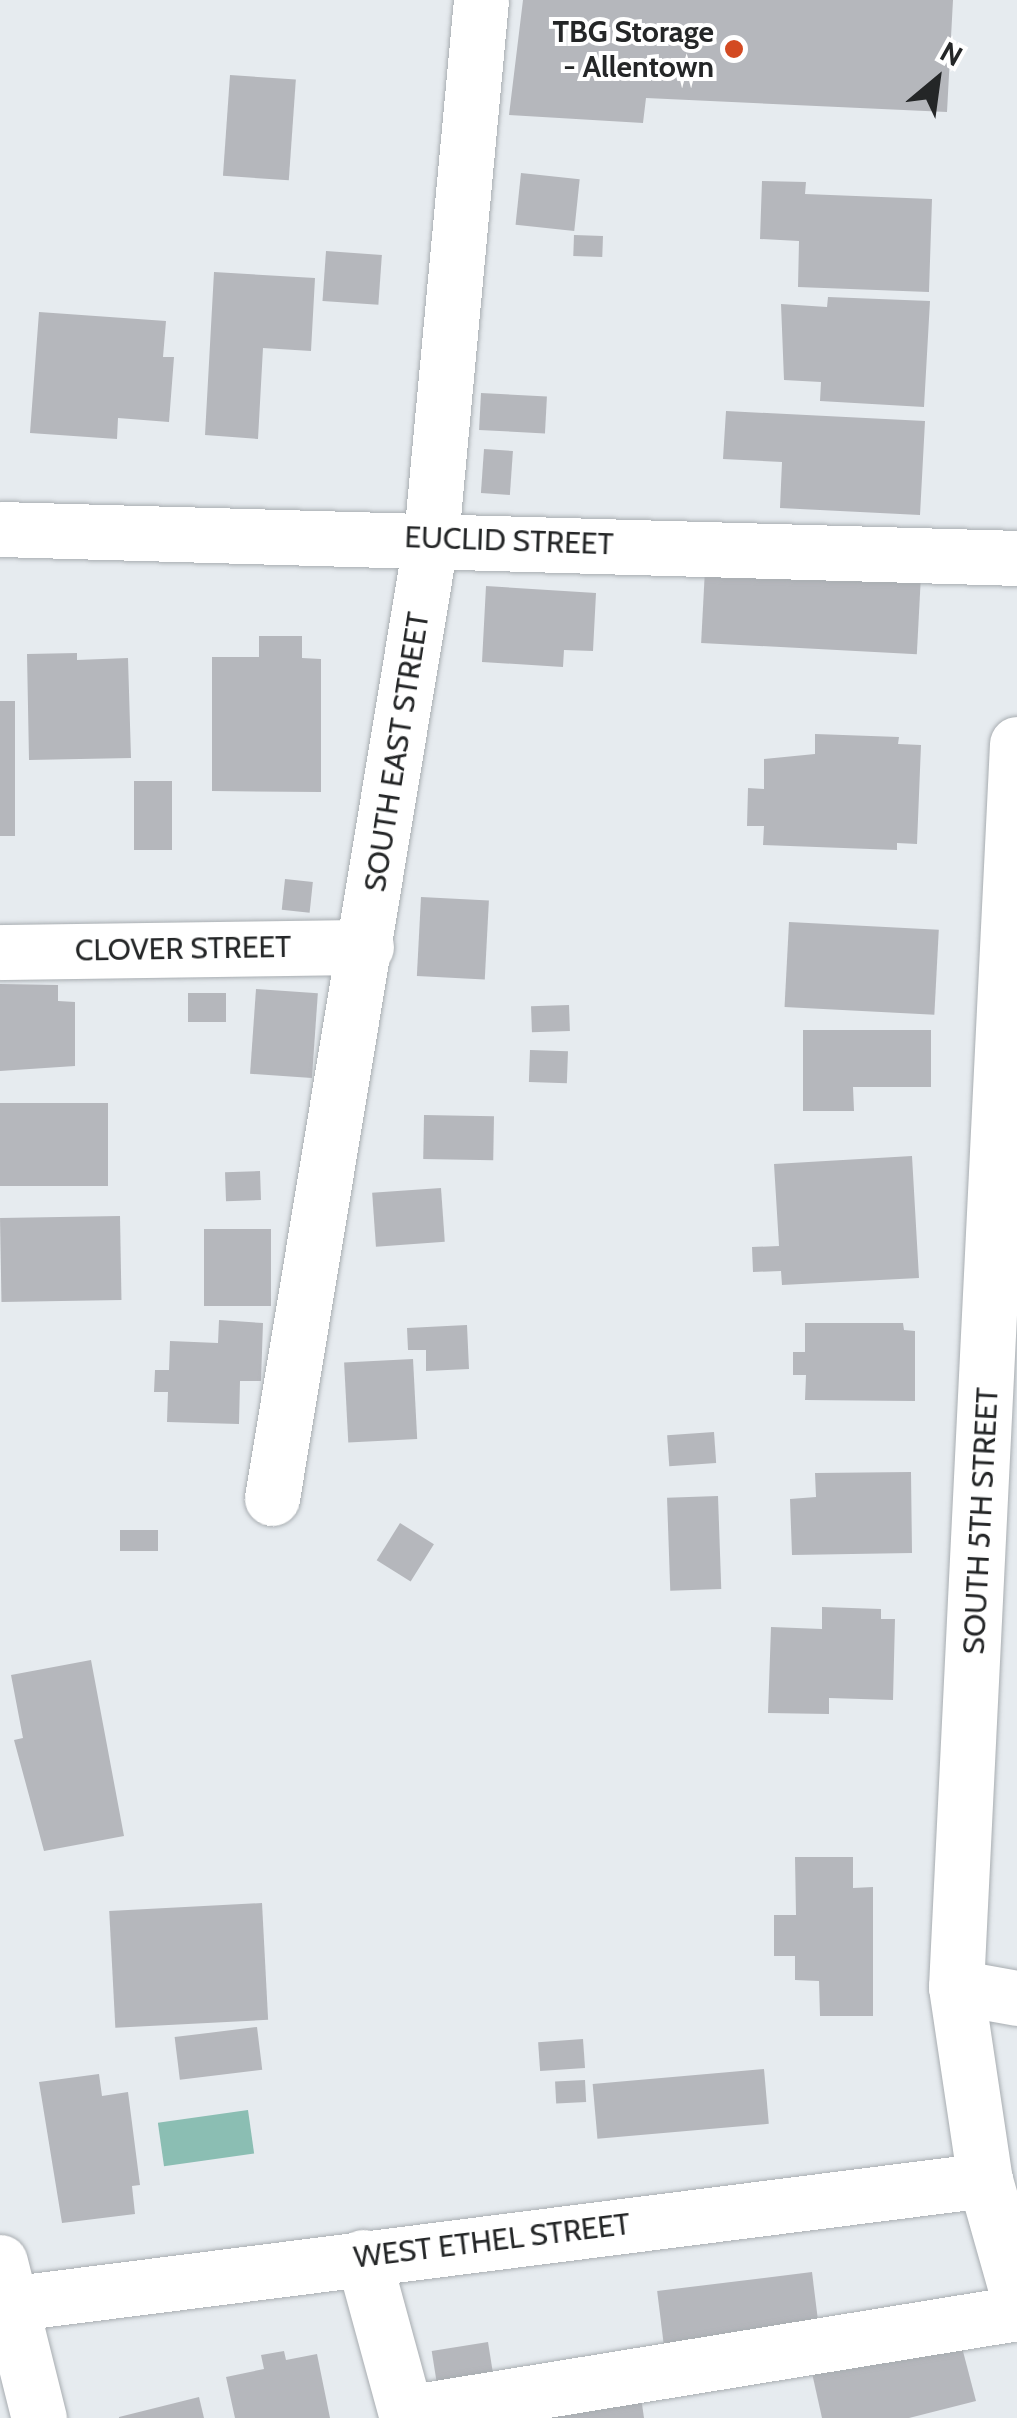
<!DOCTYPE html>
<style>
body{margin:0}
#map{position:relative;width:1017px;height:2418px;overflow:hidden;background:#e6ebef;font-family:Cabin,sans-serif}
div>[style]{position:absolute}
.water>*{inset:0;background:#8bbeb3;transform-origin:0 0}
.building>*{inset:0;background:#b5b7bc;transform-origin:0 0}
.roads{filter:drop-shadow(0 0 2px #a8adb1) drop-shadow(0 0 2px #a8adb1)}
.minor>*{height:55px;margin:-27.5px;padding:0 27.5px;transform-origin:27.5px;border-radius:27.5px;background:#fff}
.dots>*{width:28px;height:28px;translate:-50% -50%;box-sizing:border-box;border:5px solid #fff;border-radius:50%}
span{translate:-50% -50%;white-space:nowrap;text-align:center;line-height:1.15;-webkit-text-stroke:8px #fff;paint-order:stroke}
.poi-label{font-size:30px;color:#242627;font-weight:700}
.right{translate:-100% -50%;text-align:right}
.street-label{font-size:30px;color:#242627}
.north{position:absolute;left:887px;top:30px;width:100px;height:100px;-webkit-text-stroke:8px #fff;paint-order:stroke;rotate:29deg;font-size:28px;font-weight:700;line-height:40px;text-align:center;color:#242627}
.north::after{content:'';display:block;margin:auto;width:35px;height:45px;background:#242627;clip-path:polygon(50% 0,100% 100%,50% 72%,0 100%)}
</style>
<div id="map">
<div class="water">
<div style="left:248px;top:2110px;width:44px;height:91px;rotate:82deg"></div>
</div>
<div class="building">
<div style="clip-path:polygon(523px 0,953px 0,947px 112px,646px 98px,643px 123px,509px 115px)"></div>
<div style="left:230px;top:75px;width:66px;height:101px;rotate:4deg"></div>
<div style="left:521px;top:173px;width:59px;height:52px;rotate:6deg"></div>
<div style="clip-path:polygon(762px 181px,806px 182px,805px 194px,932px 199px,929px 292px,798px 287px,799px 241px,760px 239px)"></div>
<div style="left:574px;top:235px;width:29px;height:21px;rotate:2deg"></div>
<div style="left:326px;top:251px;width:56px;height:50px;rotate:4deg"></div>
<div style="clip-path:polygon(214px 272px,315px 278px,311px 351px,263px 348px,258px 439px,205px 435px)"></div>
<div style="clip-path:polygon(828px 297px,930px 301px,924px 407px,820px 401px,821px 382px,784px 380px,781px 304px,827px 307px)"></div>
<div style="clip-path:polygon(39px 312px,166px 321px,163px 357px,174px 357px,169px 422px,118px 418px,117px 439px,30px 433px)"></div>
<div style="left:481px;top:393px;width:66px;height:37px;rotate:3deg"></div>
<div style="clip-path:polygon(726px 411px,925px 421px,920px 515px,780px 508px,782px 462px,723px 459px)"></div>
<div style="left:484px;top:449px;width:29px;height:44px;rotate:4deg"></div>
<div style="left:705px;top:569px;width:216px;height:74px;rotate:3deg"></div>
<div style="clip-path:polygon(486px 586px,596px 593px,593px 651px,564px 650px,563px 667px,482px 662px)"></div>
<div style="clip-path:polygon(259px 636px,302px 636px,302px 658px,321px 659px,321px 792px,212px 791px,212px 657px,259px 657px)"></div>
<div style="clip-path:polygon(77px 653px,77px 660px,128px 658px,131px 758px,29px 760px,27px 654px)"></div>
<div style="left:0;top:701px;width:15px;height:135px"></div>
<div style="clip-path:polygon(815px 734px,899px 737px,898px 744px,921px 745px,917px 844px,897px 843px,897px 850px,763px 845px,764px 826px,747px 826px,748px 788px,764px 789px,764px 759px,815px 754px)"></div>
<div style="left:134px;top:781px;width:38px;height:69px"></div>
<div style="left:285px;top:879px;width:28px;height:31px;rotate:6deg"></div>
<div style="left:421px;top:897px;width:68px;height:79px;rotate:3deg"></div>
<div style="left:789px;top:922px;width:150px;height:85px;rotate:3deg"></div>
<div style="clip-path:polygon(0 984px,58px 985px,58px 1001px,75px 1002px,75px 1066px,0 1071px)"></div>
<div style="left:256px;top:989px;width:62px;height:85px;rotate:4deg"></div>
<div style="left:188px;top:993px;width:38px;height:29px"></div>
<div style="left:569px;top:1005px;width:26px;height:38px;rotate:88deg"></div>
<div style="clip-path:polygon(803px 1030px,931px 1030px,931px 1087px,853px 1087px,854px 1111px,803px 1111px)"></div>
<div style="left:530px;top:1050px;width:38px;height:32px;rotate:2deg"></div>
<div style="left:0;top:1103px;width:108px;height:83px"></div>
<div style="left:424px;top:1115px;width:70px;height:44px;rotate:1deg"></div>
<div style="clip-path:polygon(912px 1156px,919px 1278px,782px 1285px,781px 1271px,753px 1272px,752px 1247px,779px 1246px,774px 1164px)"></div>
<div style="left:260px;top:1171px;width:29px;height:35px;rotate:88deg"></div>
<div style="left:441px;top:1188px;width:54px;height:69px;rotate:86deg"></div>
<div style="left:120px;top:1216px;width:84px;height:120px;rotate:89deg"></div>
<div style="left:204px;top:1229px;width:67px;height:77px"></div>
<div style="clip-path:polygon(219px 1320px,263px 1323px,261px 1381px,240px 1381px,239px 1424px,167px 1422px,168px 1392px,154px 1392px,155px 1370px,169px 1370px,170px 1341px,218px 1343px)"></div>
<div style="clip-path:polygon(805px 1323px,903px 1323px,904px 1330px,915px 1331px,915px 1401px,805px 1400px,806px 1375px,793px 1375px,793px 1352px,805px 1352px)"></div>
<div style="clip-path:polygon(467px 1325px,469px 1369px,426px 1371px,426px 1350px,408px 1350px,407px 1328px)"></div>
<div style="left:413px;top:1359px;width:80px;height:69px;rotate:87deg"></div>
<div style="left:714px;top:1432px;width:31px;height:47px;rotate:86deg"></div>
<div style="clip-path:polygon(911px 1472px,912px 1553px,792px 1555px,790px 1499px,816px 1497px,815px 1473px)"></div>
<div style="left:718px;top:1496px;width:93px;height:51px;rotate:88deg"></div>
<div style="left:400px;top:1523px;width:40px;height:44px;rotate:32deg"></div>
<div style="left:120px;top:1530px;width:38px;height:21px"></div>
<div style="clip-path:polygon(822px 1607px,881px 1609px,881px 1619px,895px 1619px,893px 1700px,829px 1698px,829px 1714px,768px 1713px,771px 1627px,822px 1629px)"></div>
<div style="clip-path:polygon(91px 1660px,124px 1836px,44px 1851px,14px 1740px,23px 1738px,11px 1675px)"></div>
<div style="clip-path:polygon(795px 1857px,853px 1857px,853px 1888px,873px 1887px,873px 2016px,820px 2016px,819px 1981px,795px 1980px,795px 1956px,774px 1956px,774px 1915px,796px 1915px)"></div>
<div style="left:262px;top:1903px;width:117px;height:153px;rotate:87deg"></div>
<div style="left:257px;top:2027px;width:43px;height:83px;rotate:83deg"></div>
<div style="left:583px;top:2039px;width:29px;height:45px;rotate:86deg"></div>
<div style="left:764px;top:2069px;width:55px;height:172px;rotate:85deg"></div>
<div style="clip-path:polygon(99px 2074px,102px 2096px,128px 2092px,140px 2185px,132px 2186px,135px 2214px,62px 2223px,39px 2082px)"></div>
<div style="left:585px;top:2080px;width:22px;height:30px;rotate:87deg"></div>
<div style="left:812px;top:2272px;width:54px;height:156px;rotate:83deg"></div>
<div style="clip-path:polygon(959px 2336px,976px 2401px,909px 2418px,822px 2418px,812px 2373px)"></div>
<div style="left:488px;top:2342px;width:33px;height:57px;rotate:81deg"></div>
<div style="clip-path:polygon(284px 2351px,286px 2360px,317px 2354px,330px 2418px,235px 2418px,226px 2377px,264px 2369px,261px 2355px)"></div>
<div style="clip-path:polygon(199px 2397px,204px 2418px,119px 2418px,119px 2417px)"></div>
<div style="clip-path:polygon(641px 2397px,644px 2418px,504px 2418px)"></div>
</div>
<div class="roads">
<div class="minor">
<div style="left:0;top:529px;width:1017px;rotate:1.63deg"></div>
<div style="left:1017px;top:744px;width:1244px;rotate:92.81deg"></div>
<div style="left:956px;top:1987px;width:195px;rotate:81.5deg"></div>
<div style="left:985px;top:2180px;width:117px;rotate:74.2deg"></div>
<div style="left:0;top:952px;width:366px;rotate:-0.8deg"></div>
<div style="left:272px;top:1498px;width:973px;rotate:-80.6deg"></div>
<div style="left:431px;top:538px;width:540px;rotate:-84.69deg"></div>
<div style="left:956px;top:1987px;width:62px;rotate:10.2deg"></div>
<div style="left:363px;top:2257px;width:167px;rotate:74.7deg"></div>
<div style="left:0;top:2262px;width:161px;rotate:76deg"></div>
<div style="left:0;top:2305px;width:993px;rotate:-7.23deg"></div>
<div style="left:406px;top:2413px;width:619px;rotate:-9.29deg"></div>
</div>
</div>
<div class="dots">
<div style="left:734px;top:49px;background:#d34a22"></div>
</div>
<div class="poi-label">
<span class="right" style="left:714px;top:49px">TBG Storage<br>- Allentown</span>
</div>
<div class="street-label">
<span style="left:509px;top:541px;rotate:2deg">EUCLID STREET</span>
<span style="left:397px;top:752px;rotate:-81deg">SOUTH EAST STREET</span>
<span style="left:183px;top:949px;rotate:-1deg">CLOVER STREET</span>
<span style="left:981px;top:1521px;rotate:-87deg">SOUTH 5TH STREET</span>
<span style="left:492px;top:2241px;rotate:-7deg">WEST ETHEL STREET</span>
</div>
<div class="north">N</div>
</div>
